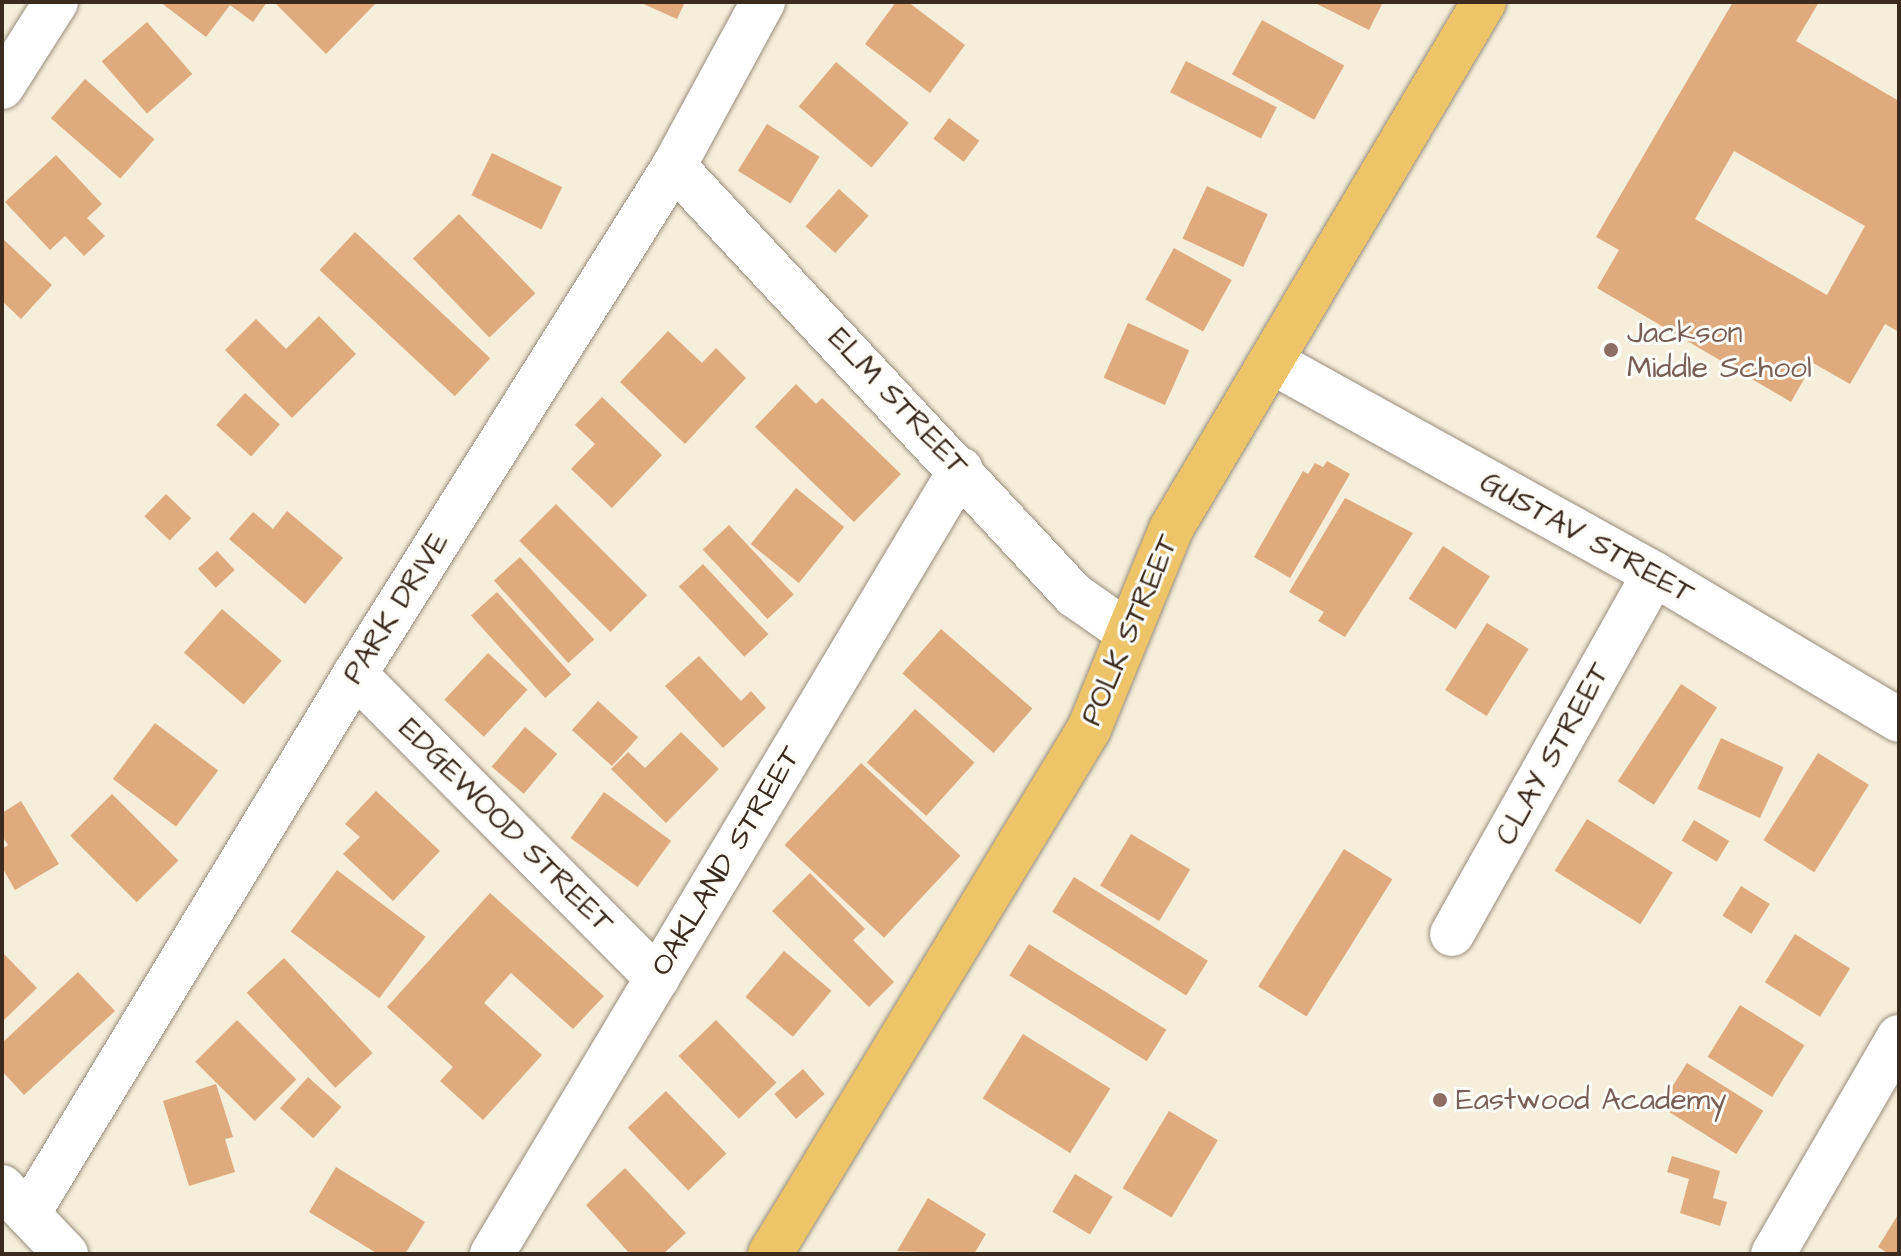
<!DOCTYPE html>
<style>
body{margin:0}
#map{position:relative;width:1901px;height:1256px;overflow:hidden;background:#f5eeda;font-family:"Architects Daughter",sans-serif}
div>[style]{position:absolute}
.building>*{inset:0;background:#dfaa7d;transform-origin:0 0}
.roads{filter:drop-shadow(0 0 2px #988c7c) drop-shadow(0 0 2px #988c7c)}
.minor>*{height:44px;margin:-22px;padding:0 22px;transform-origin:22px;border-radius:22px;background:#fff}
.major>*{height:44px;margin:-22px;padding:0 22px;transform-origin:22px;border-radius:22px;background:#eec469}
.dots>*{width:22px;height:22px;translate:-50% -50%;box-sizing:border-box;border:4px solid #fdfcf7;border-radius:50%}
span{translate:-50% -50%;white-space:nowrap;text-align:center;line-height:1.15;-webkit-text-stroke:6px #fdfcf7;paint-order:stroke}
.education-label{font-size:30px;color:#785e54}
.left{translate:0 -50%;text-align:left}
.street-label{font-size:30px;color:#3b2a1e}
.frame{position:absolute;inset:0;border:4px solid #3b2a1e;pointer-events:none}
</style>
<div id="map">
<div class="building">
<div style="clip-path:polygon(160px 2px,267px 2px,253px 22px,230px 5px,206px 37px)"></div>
<div style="clip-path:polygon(274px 2px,377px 2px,326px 54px)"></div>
<div style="clip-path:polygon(639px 2px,685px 2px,677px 19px)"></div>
<div style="clip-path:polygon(896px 2px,908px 2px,965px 45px,930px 93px,865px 44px)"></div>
<div style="clip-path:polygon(1313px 2px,1383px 2px,1369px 30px)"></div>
<div style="clip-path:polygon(evenodd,1733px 2px,1819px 2px,1796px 41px,1899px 101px,1899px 332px,1885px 324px,1850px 384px,1813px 363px,1791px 402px,1597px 288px,1619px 250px,1596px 237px,1733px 2px,1734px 151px,1865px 226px,1827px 295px,1695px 219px,1734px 151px)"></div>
<div style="left:1262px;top:20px;width:94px;height:62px;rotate:29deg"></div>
<div style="left:147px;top:22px;width:69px;height:60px;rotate:49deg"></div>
<div style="left:1186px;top:61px;width:102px;height:35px;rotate:27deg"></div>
<div style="left:836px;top:62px;width:95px;height:58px;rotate:40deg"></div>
<div style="left:85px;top:79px;width:92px;height:52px;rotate:41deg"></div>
<div style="left:949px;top:118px;width:38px;height:26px;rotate:37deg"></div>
<div style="left:767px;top:124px;width:62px;height:55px;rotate:32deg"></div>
<div style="left:492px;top:153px;width:78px;height:47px;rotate:26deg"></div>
<div style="clip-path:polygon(56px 155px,102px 204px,87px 218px,105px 236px,84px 256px,65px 236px,50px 250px,5px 202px)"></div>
<div style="left:1207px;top:186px;width:67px;height:58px;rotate:25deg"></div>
<div style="left:839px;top:189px;width:40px;height:50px;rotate:42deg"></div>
<div style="left:459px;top:214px;width:110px;height:64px;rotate:46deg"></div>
<div style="left:355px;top:232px;width:185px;height:52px;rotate:43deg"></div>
<div style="clip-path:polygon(2px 238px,52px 285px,21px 319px,2px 301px)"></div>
<div style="left:1174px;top:248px;width:66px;height:59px;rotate:29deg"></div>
<div style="clip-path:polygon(319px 316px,356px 354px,292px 418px,225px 350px,256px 319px,286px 349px)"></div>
<div style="left:1128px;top:323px;width:67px;height:60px;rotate:24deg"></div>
<div style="clip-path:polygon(668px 331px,702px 363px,716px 348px,746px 378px,685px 444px,620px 382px)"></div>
<div style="clip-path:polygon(796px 384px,816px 404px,822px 398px,901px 474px,854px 522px,755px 427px)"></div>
<div style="left:245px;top:393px;width:47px;height:43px;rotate:42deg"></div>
<div style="clip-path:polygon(602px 397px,662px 455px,612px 508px,571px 469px,595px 444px,575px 425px)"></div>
<div style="clip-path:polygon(1327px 461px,1350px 474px,1290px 578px,1254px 557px,1303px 471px,1308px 474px,1315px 463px,1323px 467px)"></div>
<div style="left:796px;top:488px;width:62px;height:72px;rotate:39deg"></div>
<div style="left:166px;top:494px;width:35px;height:31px;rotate:44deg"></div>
<div style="clip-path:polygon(1345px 498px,1413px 533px,1345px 637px,1318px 621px,1324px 612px,1289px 592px)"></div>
<div style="left:556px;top:504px;width:129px;height:52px;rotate:45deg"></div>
<div style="clip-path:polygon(287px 511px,343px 558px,305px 604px,229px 539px,253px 512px,273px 529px)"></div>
<div style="left:729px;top:525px;width:95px;height:36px;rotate:47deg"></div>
<div style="left:1443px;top:546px;width:56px;height:63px;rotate:33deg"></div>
<div style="left:217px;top:551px;width:26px;height:26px;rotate:47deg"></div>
<div style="left:520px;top:557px;width:111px;height:35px;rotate:48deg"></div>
<div style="left:703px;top:564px;width:96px;height:33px;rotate:47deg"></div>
<div style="left:497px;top:592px;width:111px;height:35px;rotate:48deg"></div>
<div style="left:222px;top:609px;width:79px;height:58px;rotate:41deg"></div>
<div style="left:1487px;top:623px;width:49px;height:79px;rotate:32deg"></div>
<div style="left:941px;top:629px;width:121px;height:59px;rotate:41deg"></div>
<div style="left:488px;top:653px;width:54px;height:64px;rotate:43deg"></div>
<div style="clip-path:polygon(699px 656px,741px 701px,751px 691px,766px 708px,723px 748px,665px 686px)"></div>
<div style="left:1681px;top:684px;width:43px;height:116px;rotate:33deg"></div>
<div style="left:598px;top:701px;width:54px;height:39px;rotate:42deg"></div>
<div style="left:915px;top:709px;width:80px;height:72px;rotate:42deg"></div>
<div style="left:155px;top:723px;width:79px;height:70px;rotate:37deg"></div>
<div style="left:525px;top:727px;width:42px;height:52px;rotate:40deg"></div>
<div style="clip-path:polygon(681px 732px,719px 769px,666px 823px,611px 769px,628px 752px,645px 768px)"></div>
<div style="left:1721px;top:738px;width:69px;height:56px;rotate:25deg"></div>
<div style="left:1818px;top:753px;width:60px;height:103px;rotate:32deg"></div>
<div style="left:861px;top:763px;width:136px;height:112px;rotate:43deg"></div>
<div style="clip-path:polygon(376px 791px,440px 851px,393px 901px,343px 854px,360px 837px,345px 824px)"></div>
<div style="left:604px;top:792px;width:83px;height:57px;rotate:36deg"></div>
<div style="left:112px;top:794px;width:94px;height:59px;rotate:45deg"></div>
<div style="clip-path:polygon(21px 801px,59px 864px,15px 890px,2px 867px,2px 849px,8px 845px,2px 836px,2px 813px)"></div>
<div style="left:1587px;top:819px;width:101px;height:61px;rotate:32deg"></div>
<div style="left:1694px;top:820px;width:41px;height:24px;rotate:31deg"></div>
<div style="left:1131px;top:834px;width:69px;height:60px;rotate:31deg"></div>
<div style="left:1344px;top:849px;width:57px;height:162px;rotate:32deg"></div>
<div style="left:337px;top:870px;width:111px;height:77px;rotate:37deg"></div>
<div style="clip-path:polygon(810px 873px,865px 929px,853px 940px,894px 982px,869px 1007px,772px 911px)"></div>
<div style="left:1074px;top:877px;width:158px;height:41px;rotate:32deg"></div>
<div style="left:1741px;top:886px;width:34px;height:35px;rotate:32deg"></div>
<div style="clip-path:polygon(490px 893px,604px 996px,573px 1029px,511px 973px,484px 1003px,542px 1055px,483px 1120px,440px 1081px,453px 1067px,387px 1007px)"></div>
<div style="left:1795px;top:934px;width:65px;height:57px;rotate:32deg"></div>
<div style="left:1029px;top:944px;width:162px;height:37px;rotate:32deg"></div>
<div style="left:784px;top:951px;width:62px;height:60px;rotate:40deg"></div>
<div style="clip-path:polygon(2px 952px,37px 988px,2px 1022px)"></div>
<div style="left:284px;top:958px;width:130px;height:51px;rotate:47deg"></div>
<div style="clip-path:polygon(78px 972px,115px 1011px,24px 1095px,2px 1071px,2px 1043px)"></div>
<div style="left:1740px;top:1005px;width:76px;height:61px;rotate:32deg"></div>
<div style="left:237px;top:1020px;width:84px;height:59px;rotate:45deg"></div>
<div style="left:716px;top:1020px;width:87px;height:52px;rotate:46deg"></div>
<div style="left:1023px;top:1034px;width:103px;height:76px;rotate:32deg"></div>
<div style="left:1687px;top:1063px;width:90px;height:51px;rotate:32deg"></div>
<div style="left:803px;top:1069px;width:33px;height:38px;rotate:49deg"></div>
<div style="left:308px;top:1077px;width:45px;height:42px;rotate:42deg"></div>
<div style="clip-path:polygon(216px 1084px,233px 1137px,225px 1139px,235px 1172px,189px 1186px,163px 1101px)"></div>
<div style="left:666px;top:1091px;width:87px;height:53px;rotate:46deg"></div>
<div style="left:1169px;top:1111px;width:57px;height:90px;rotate:31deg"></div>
<div style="clip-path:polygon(1672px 1156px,1720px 1171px,1713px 1198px,1727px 1202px,1720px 1226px,1680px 1213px,1689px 1179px,1667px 1172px)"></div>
<div style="clip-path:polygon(336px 1167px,425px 1222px,405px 1254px,378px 1254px,309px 1212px)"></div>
<div style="clip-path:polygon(625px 1168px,686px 1233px,663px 1254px,630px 1254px,586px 1205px)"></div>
<div style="left:1075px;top:1174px;width:44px;height:44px;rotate:31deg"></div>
<div style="clip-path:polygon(928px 1198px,986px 1234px,974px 1254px,897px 1251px)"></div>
<div style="clip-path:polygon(1899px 1213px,1899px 1254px,1889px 1254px,1878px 1247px)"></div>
</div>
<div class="roads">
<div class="minor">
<div style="left:2px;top:87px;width:101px;rotate:-57.6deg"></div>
<div style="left:674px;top:166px;width:587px;rotate:47deg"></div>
<div style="left:1074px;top:595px;width:65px;rotate:34.9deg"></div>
<div style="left:1272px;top:362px;width:437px;rotate:29deg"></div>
<div style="left:1654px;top:574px;width:285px;rotate:30.8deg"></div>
<div style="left:355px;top:674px;width:429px;rotate:45.2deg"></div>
<div style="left:1452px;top:934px;width:413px;rotate:-60.7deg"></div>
<div style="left:2px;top:1187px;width:93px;rotate:46.3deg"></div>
<div style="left:28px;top:1214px;width:631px;rotate:-58.8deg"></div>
<div style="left:355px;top:674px;width:600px;rotate:-57.87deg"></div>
<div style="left:674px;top:166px;width:187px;rotate:-61.5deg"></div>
<div style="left:492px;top:1254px;width:914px;rotate:-59.14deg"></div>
<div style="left:1773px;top:1254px;width:251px;rotate:-59.9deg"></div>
</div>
<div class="major">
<div style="left:770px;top:1254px;width:614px;rotate:-58.72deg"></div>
<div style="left:1089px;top:729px;width:216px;rotate:-67.7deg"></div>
<div style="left:1171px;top:529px;width:613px;rotate:-59.29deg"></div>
</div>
</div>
<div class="dots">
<div style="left:1611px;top:350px;background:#8d6e63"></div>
<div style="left:1440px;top:1100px;background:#8d6e63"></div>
</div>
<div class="education-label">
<span class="left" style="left:1627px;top:350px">Jackson<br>Middle School</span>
<span class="left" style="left:1456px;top:1100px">Eastwood Academy</span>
</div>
<div class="street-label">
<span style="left:898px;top:402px;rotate:47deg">ELM STREET</span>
<span style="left:1587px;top:538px;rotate:29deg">GUSTAV STREET</span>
<span style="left:396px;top:608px;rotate:-58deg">PARK DRIVE</span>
<span style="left:1130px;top:630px;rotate:-67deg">POLK STREET</span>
<span style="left:1553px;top:754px;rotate:-61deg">CLAY STREET</span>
<span style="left:506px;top:826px;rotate:45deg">EDGEWOOD STREET</span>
<span style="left:726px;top:861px;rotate:-59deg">OAKLAND STREET</span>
</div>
<div class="frame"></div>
</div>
